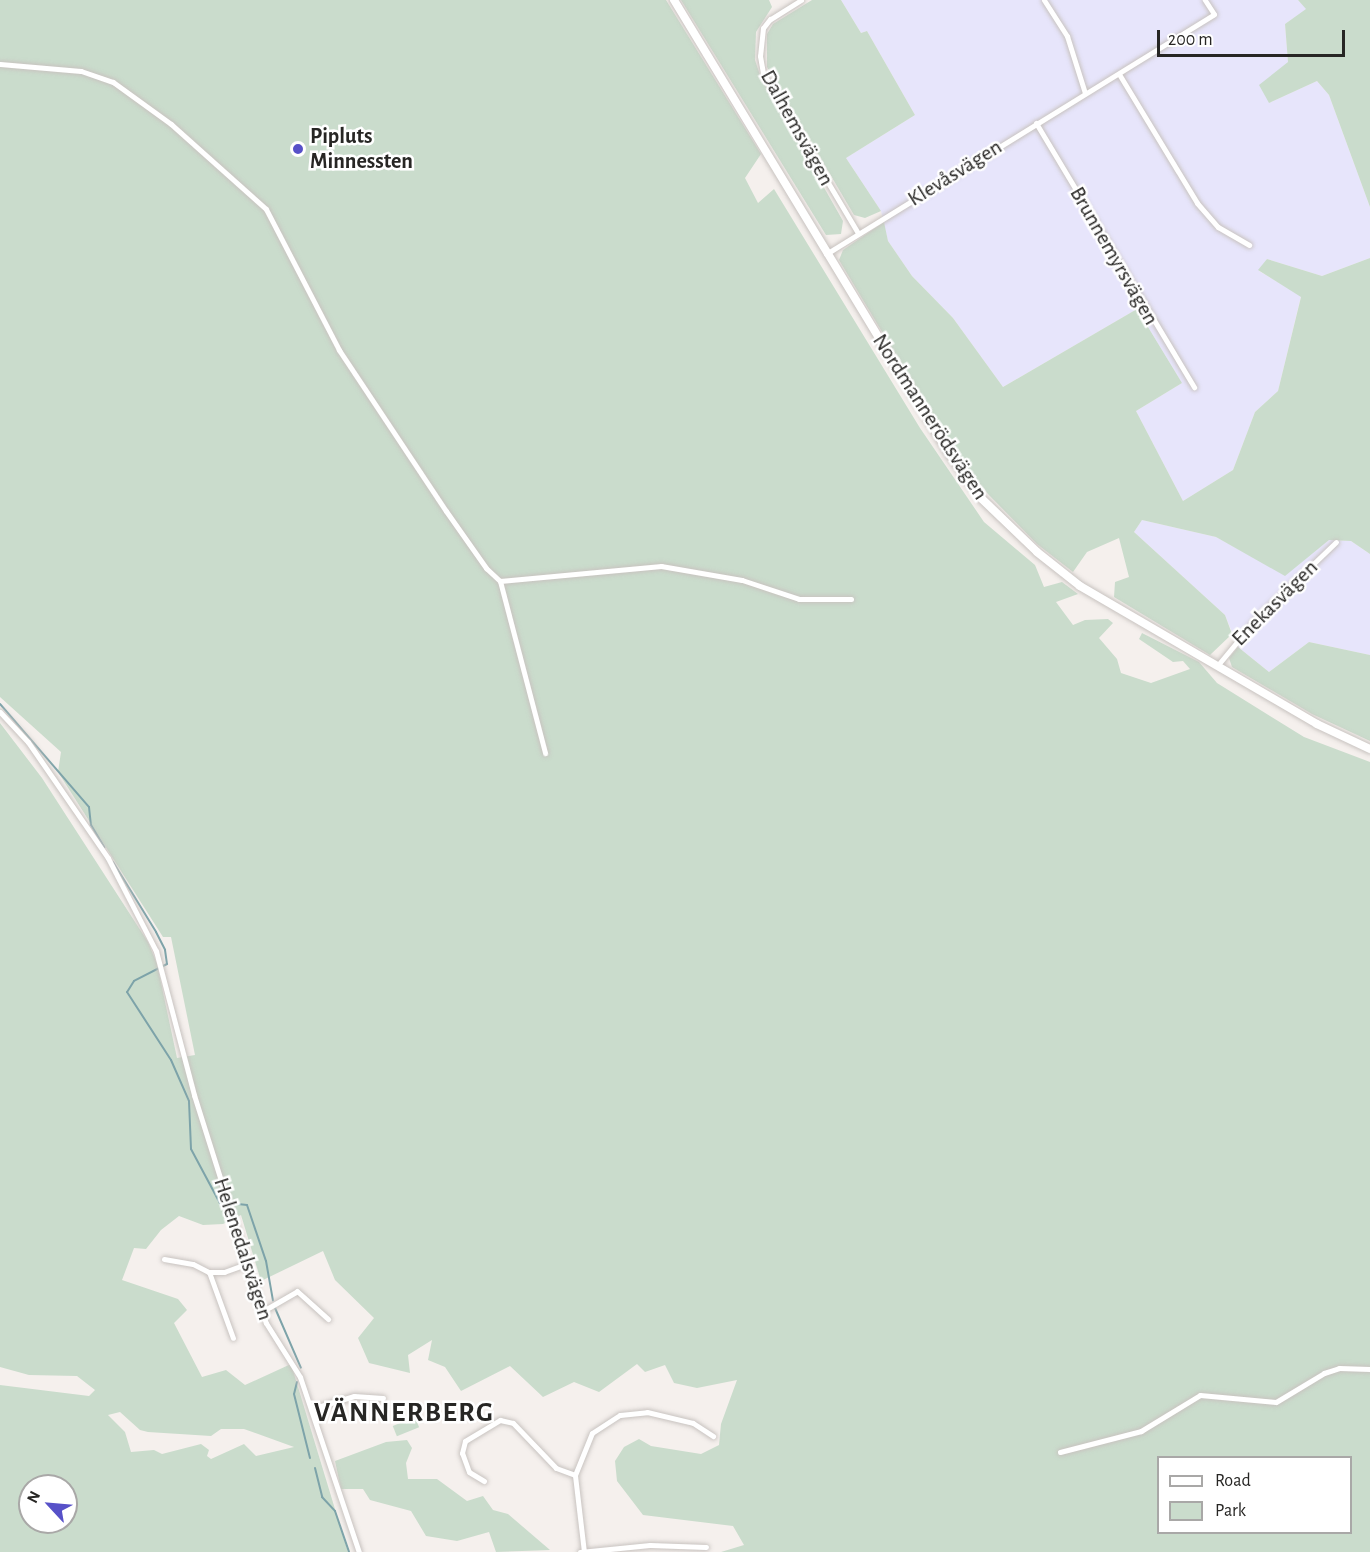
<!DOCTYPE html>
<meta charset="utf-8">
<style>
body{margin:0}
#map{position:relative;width:1370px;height:1552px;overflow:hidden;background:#f5f0ed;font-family:"Alegreya Sans",sans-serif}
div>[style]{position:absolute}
.industrial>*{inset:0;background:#e7e5fb}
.green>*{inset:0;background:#cadccc;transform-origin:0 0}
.stream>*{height:2px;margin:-1px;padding:0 1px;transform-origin:1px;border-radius:1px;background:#7da3a9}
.roads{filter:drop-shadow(0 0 2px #c8c3c0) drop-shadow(0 0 2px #c8c3c0)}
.street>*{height:5px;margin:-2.5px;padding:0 2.5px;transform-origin:2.5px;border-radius:2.5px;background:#fff}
.secondary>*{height:8px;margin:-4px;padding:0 4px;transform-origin:4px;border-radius:4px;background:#fff}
.dots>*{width:16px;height:16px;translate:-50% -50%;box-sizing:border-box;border:3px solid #fff;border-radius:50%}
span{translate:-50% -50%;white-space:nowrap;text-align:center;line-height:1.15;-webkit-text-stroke:5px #fff;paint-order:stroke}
.street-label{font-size:22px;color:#272624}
.poi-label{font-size:22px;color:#272624;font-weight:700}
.left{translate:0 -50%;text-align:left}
.district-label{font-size:28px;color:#272624;font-weight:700;letter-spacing:1.5px}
.legend{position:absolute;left:1157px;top:1456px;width:195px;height:78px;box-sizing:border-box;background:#fff;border:2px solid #a9a8a7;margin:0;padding:8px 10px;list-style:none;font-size:18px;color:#272624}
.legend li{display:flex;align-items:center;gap:12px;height:30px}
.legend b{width:30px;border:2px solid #a9a8a7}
.north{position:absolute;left:18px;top:1474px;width:60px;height:60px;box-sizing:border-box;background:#fff;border:2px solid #a9a8a7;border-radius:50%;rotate:296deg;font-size:16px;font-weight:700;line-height:24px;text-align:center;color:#272624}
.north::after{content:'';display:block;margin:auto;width:21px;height:27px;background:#5751c8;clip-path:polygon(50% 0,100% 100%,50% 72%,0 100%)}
.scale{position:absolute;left:1157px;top:30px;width:188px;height:27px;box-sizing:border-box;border:3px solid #272624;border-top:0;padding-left:8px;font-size:18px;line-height:21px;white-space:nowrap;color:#272624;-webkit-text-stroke:4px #fff;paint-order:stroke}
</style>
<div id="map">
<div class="industrial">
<div style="clip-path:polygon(841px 0,1298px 0,1307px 9px,1285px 24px,1288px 62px,1269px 103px,1317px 81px,1329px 95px,1370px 207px,1370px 258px,1322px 276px,1267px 259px,1259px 271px,1301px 296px,1278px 391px,1255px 412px,1233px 470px,1183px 501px,1136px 411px,1182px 383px,1137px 309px,1003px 387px,953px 318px,912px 276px,888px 241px,881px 211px,846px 158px,915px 115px,867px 31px,861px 33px)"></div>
<div style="clip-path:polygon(1142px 520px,1216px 537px,1285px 575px,1329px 540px,1351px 541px,1370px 554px,1370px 655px,1309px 642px,1269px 672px,1238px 647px,1225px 615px,1134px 532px)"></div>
</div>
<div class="green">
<div style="clip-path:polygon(evenodd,0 0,666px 0,761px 154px,745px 178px,758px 203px,774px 189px,920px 428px,984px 522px,1035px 565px,1044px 587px,1062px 582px,1078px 594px,1056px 602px,1073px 625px,1085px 620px,1108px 619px,1113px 623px,1099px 638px,1117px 659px,1121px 673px,1151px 683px,1190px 669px,1183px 661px,1173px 662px,1139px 639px,1142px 633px,1199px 662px,1217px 683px,1304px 737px,1370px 762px,1370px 1552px,721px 1552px,744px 1545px,733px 1526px,643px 1515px,617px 1481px,615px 1461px,624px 1447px,639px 1439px,651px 1446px,701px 1454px,719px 1445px,721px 1424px,737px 1380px,697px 1388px,674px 1383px,665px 1365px,645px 1372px,637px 1364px,599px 1392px,574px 1382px,543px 1397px,510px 1366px,461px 1391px,445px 1367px,428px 1360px,432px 1340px,408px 1355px,410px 1373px,369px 1363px,358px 1338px,374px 1318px,335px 1280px,323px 1251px,261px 1281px,241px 1215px,223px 1224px,203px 1225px,179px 1216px,161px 1230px,146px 1249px,134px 1248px,122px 1280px,178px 1299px,187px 1310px,174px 1323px,202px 1377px,226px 1370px,245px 1385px,291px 1364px,348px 1552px,0 1552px,0 1385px,89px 1396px,95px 1390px,77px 1376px,29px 1375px,0 1367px,0 723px,42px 778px,148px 942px,157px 964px,177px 1058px,195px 1055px,171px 937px,163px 937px,58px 772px,61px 752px,0 697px,0 0,120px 1412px,140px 1430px,148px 1432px,211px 1436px,221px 1429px,244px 1429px,294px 1447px,256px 1456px,244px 1444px,211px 1459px,207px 1456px,209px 1450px,201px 1444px,162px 1454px,154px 1450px,131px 1452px,125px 1432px,108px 1415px,120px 1412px,0 0,1158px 1458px,1350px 1458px,1350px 1532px,1158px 1532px,1158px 1458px,0 0,30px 1486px,66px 1486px,66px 1522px,30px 1522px,30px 1486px)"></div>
<div style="clip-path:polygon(681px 0,769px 0,772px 7px,756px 32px,755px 60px,760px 75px,843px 221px,841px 234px,826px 235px)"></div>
<div style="clip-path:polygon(812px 0,841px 0,861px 33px,867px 31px,915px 115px,846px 158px,881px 211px,865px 218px,854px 215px,767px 67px,767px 34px,773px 24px)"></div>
<div style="clip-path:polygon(1298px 0,1370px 0,1370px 207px,1329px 95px,1317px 81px,1269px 103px,1259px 85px,1288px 62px,1285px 24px,1306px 9px)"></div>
<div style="clip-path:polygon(884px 222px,888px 241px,912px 276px,953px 318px,1003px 387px,1137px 309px,1182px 383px,1136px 411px,1183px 501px,1233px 470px,1255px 412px,1278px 391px,1301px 297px,1258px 270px,1267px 259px,1322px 276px,1370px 258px,1370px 554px,1351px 541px,1329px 540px,1285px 576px,1216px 537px,1142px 520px,1134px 532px,1225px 615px,1232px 634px,1210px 655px,1114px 597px,1115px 582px,1129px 577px,1119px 538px,1087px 552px,1073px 572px,1037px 544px,988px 494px,954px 452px,839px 260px,843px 250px)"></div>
<div style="clip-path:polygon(1309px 642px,1370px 655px,1370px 741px,1312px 714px,1232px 667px,1229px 658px,1238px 647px,1269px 672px)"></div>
<div style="left:415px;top:1417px;width:11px;height:24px;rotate:68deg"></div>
<div style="clip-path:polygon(407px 1440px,412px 1448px,406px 1463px,408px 1479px,437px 1479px,467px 1501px,483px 1496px,493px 1510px,508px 1514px,550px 1550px,496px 1552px,489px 1532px,457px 1541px,426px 1536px,411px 1511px,370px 1500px,363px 1489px,341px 1489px,335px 1461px,386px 1442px)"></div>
</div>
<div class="stream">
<div style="left:0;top:704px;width:136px;rotate:49.2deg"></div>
<div style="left:89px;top:807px;width:18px;rotate:84deg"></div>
<div style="left:91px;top:825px;width:26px;rotate:59deg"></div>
<div style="left:113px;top:862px;width:82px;rotate:58.4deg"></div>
<div style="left:156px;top:932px;width:20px;rotate:63deg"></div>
<div style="left:165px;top:950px;width:14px;rotate:82deg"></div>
<div style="left:167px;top:964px;width:37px;rotate:153deg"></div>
<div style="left:134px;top:981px;width:13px;rotate:122deg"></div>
<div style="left:127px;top:992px;width:81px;rotate:57.1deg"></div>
<div style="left:171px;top:1060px;width:45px;rotate:66.3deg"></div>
<div style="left:189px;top:1101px;width:48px;rotate:87.6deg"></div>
<div style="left:191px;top:1149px;width:68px;rotate:61.9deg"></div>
<div style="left:238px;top:1204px;width:9px;rotate:6deg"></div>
<div style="left:247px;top:1205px;width:59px;rotate:71.3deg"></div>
<div style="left:266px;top:1261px;width:40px;rotate:80deg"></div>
<div style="left:275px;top:1308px;width:65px;rotate:66.6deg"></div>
<div style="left:297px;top:1382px;width:12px;rotate:104deg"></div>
<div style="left:294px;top:1394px;width:66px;rotate:76deg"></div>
<div style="left:315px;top:1468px;width:30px;rotate:76deg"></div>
<div style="left:322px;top:1497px;width:19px;rotate:47deg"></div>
<div style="left:335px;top:1511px;width:43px;rotate:71.1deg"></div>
</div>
<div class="roads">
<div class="street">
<div style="left:801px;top:0;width:36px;rotate:148deg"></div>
<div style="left:770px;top:19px;width:11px;rotate:128deg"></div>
<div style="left:763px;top:28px;width:28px;rotate:96deg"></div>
<div style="left:760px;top:56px;width:17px;rotate:80deg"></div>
<div style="left:763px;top:73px;width:186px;rotate:59.3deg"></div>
<div style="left:1044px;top:0;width:43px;rotate:57.4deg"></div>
<div style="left:1067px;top:36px;width:60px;rotate:72.5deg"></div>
<div style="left:0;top:64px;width:81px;rotate:4.9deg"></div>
<div style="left:81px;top:71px;width:34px;rotate:19deg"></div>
<div style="left:113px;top:82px;width:72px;rotate:35.9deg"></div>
<div style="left:171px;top:124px;width:127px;rotate:41.8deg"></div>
<div style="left:266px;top:209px;width:159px;rotate:62.6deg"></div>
<div style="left:339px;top:350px;width:193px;rotate:56.4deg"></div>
<div style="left:446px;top:511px;width:70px;rotate:54.9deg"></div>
<div style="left:486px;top:568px;width:19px;rotate:43deg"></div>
<div style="left:500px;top:581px;width:178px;rotate:75.3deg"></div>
<div style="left:1119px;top:74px;width:151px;rotate:58.8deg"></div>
<div style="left:1197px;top:203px;width:32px;rotate:49deg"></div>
<div style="left:1218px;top:227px;width:36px;rotate:30deg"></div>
<div style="left:1036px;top:123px;width:308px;rotate:59.1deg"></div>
<div style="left:826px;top:254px;width:456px;rotate:-31.7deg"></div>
<div style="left:1214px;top:14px;width:17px;rotate:-123deg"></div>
<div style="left:500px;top:581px;width:162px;rotate:-5.3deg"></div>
<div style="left:661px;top:566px;width:82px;rotate:9.8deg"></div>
<div style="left:742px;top:580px;width:60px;rotate:18.4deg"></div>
<div style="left:799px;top:599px;width:52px"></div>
<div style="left:1217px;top:666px;width:61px;rotate:-50.3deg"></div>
<div style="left:1256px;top:619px;width:111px;rotate:-43.9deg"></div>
<div style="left:0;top:712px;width:41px;rotate:47deg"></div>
<div style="left:28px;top:742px;width:141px;rotate:55.4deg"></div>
<div style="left:108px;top:858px;width:105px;rotate:62.7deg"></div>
<div style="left:156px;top:951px;width:149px;rotate:75.2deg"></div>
<div style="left:194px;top:1095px;width:239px;rotate:72.5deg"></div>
<div style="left:266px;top:1323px;width:64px;rotate:57.8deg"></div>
<div style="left:300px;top:1377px;width:185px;rotate:71.4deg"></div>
<div style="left:164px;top:1259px;width:29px;rotate:10deg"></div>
<div style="left:193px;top:1264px;width:18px;rotate:27deg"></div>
<div style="left:209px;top:1272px;width:15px"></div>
<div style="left:224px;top:1272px;width:23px;rotate:-20deg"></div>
<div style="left:209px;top:1272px;width:70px;rotate:70deg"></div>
<div style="left:263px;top:1311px;width:39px;rotate:-30deg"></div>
<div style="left:297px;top:1291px;width:42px;rotate:42.1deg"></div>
<div style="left:311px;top:1409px;width:45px;rotate:-16.8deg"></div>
<div style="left:354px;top:1396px;width:29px;rotate:4deg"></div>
<div style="left:1060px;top:1452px;width:84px;rotate:-14.5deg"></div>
<div style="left:1141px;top:1431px;width:69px;rotate:-31.4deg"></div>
<div style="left:1200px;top:1395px;width:76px;rotate:5.3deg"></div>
<div style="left:1276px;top:1402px;width:56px;rotate:-31.1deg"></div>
<div style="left:1324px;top:1373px;width:16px;rotate:-18deg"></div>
<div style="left:1339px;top:1368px;width:31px;rotate:2deg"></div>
<div style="left:484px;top:1481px;width:17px;rotate:-149deg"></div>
<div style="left:469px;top:1472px;width:20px;rotate:-110deg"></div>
<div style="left:462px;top:1453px;width:12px;rotate:-76deg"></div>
<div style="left:465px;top:1441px;width:41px;rotate:-31deg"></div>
<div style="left:500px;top:1420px;width:13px;rotate:13deg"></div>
<div style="left:513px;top:1423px;width:62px;rotate:46.3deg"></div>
<div style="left:556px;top:1468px;width:20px;rotate:20deg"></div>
<div style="left:580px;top:1552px;width:70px;rotate:-5.7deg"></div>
<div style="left:650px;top:1545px;width:56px;rotate:2deg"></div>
<div style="left:584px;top:1552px;width:78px;rotate:-96.7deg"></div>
<div style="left:575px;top:1475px;width:45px;rotate:-68deg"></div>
<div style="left:592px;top:1433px;width:33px;rotate:-33deg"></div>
<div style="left:620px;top:1415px;width:27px;rotate:-6deg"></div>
<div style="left:647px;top:1412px;width:47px;rotate:13.4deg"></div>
<div style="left:693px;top:1423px;width:24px;rotate:33deg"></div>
</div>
<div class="secondary">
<div style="left:674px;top:0;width:532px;rotate:58.76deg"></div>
<div style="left:950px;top:455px;width:54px;rotate:54deg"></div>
<div style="left:982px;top:499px;width:76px;rotate:43.9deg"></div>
<div style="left:1037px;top:552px;width:55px;rotate:38.3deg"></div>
<div style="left:1080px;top:586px;width:274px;rotate:30.2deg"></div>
<div style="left:1317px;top:724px;width:59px;rotate:25.3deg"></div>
</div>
</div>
<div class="dots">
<div style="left:298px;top:149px;background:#5751c8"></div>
</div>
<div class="street-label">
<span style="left:797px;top:128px;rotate:61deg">Dalhemsvägen</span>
<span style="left:955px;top:173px;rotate:-32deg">Klevåsvägen</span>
<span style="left:1114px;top:256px;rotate:60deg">Brunnemyrsvägen</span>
<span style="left:930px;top:417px;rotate:57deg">Nordmannerödsvägen</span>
<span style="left:1275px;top:603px;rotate:-45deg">Enekasvägen</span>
<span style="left:243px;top:1249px;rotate:72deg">Helenedalsvägen</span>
</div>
<div class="poi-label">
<span class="left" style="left:310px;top:149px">Pipluts<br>Minnessten</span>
</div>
<div class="district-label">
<span style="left:404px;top:1413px">VÄNNERBERG</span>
</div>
<ul class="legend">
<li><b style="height:8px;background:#fff"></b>Road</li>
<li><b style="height:16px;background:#cadccc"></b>Park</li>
</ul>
<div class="north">N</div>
<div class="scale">200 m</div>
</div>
